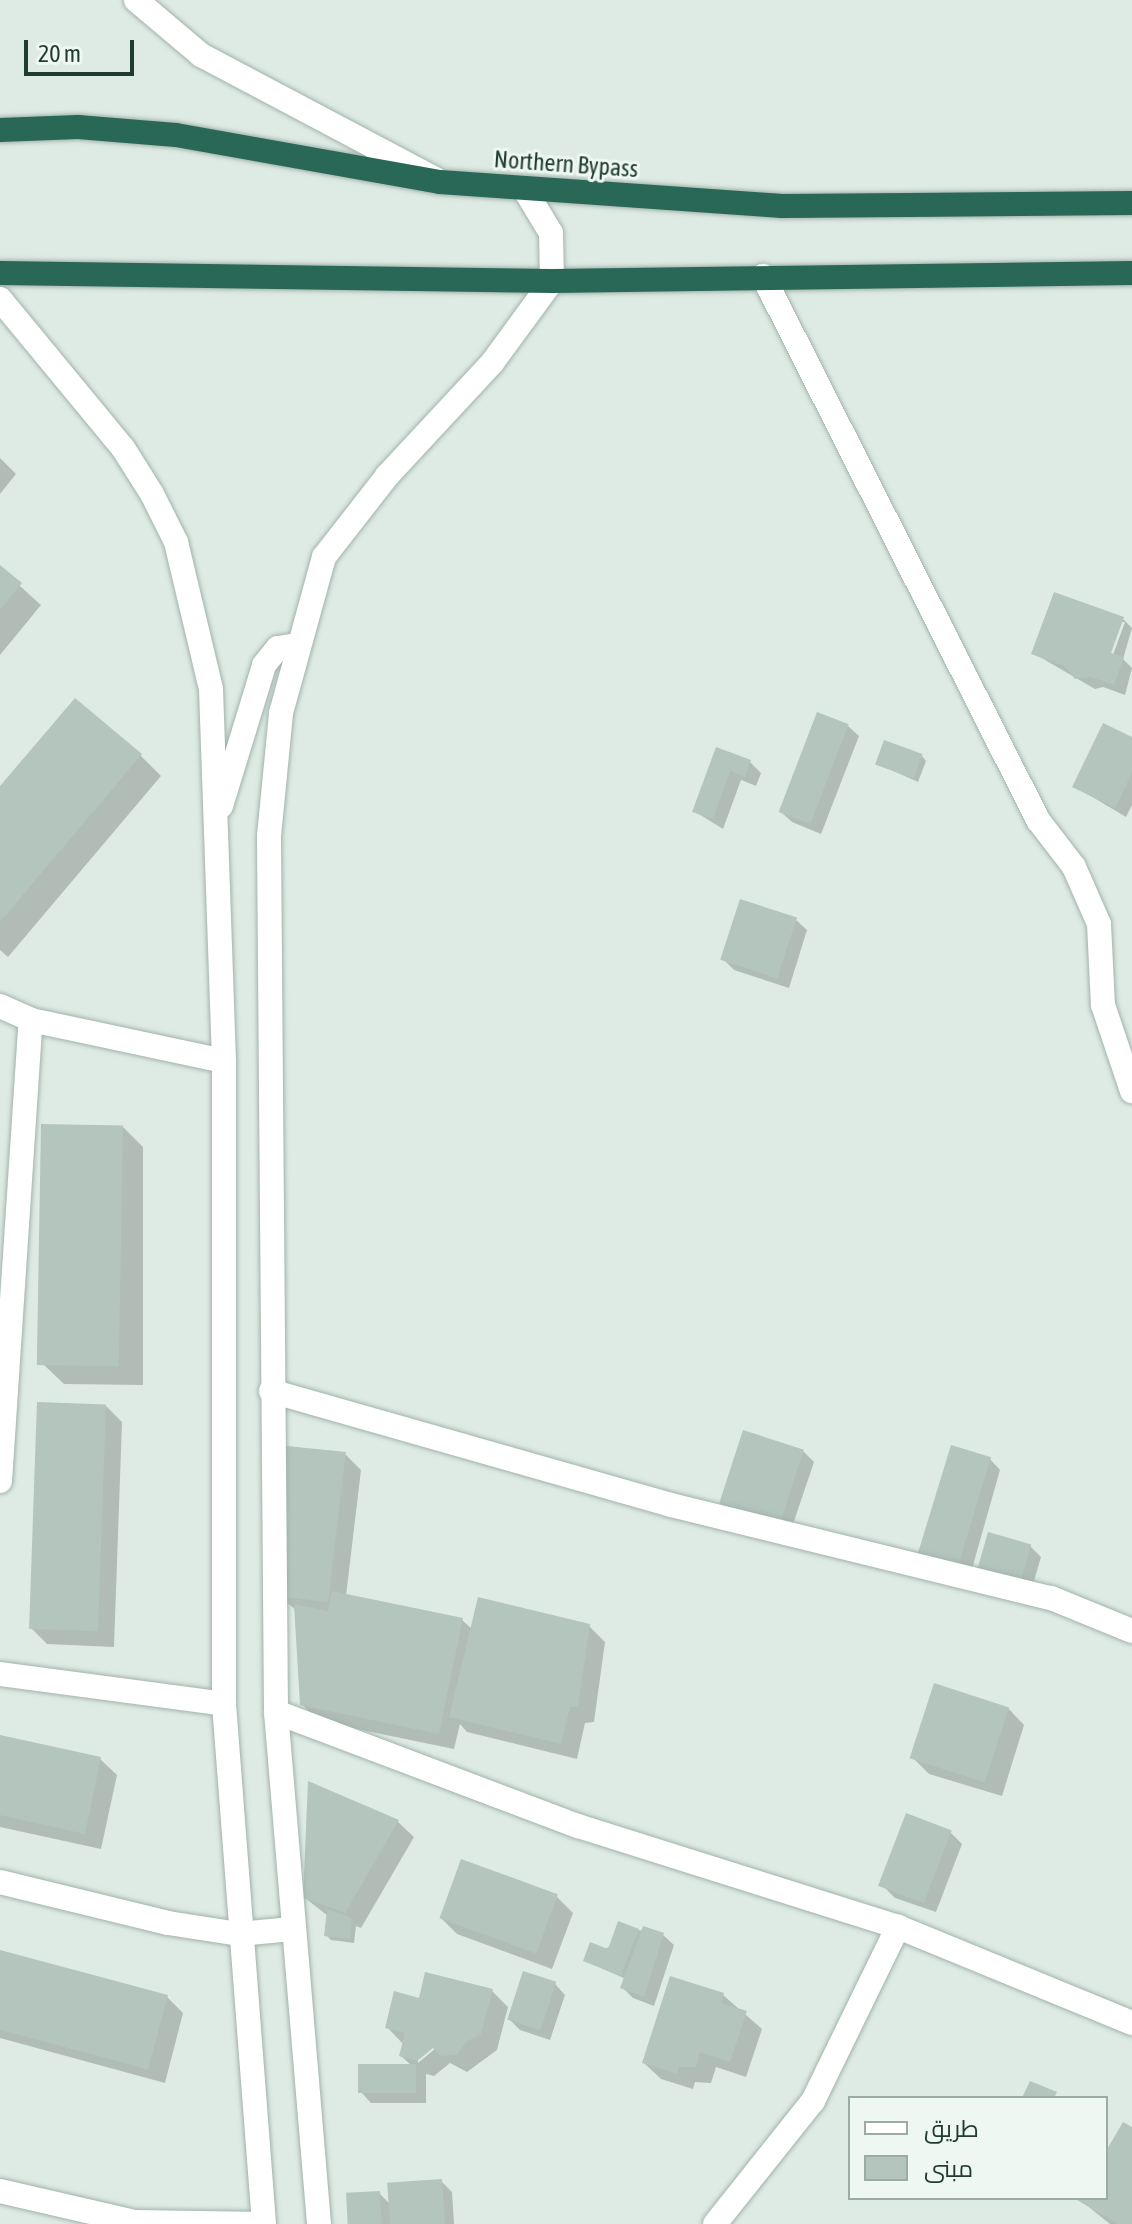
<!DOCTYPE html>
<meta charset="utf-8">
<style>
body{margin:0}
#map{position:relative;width:1132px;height:2224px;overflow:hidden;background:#deebe4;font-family:"Asap Condensed",Cairo,sans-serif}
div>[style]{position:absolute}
.shadow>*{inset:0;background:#0003}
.building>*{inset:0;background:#b3c5bd;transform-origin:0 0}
.roads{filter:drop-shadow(0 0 2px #a1b3ab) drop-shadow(0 0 2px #a1b3ab)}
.street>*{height:24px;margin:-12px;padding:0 12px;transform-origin:12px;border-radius:12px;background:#fff}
.secondary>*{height:24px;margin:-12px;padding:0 12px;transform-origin:12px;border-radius:12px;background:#fff}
.highway>*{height:24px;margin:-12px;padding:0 12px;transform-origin:12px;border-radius:12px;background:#296857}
span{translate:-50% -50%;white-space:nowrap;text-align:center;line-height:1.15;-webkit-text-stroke:6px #eef7f2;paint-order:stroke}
.street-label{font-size:24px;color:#1f3b32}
.legend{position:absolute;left:848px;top:2096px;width:260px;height:104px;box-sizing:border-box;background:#eef7f2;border:2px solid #9baca5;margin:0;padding:10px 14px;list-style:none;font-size:24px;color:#1f3b32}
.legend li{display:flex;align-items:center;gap:16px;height:40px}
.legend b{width:40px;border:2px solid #9baca5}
.scale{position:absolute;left:24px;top:40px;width:110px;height:36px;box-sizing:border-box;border:4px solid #1f3b32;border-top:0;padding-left:10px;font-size:24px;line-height:28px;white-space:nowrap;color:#1f3b32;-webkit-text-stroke:6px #eef7f2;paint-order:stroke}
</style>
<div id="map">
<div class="shadow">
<div style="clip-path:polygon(0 458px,16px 474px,0 494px)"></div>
<div style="clip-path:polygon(0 568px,41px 605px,0 655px)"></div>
<div style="clip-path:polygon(evenodd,1123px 619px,1132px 628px,1123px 659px,1132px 668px,1125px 695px,1103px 687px,1095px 689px,1033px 653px,1123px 619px,1120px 622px,1125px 622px,1110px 663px,1106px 662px,1120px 622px)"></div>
<div style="clip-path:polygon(848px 726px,859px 736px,821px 834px,792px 822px,781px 812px)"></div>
<div style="clip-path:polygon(1132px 739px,1132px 805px,1126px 817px,1074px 786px)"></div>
<div style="clip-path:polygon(717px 749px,750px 762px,761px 773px,756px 786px,741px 780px,723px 829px,694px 811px)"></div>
<div style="clip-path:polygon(140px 755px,161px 776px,8px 957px,0 950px,0 789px)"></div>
<div style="clip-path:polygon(922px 756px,926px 761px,918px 782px,878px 764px)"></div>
<div style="clip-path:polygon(796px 920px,807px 930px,789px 988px,734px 970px,723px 959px)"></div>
<div style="clip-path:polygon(122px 1126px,143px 1147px,143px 1385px,64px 1384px,43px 1364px)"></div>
<div style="clip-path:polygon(106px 1406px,122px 1422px,114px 1647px,47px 1644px,31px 1628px)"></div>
<div style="clip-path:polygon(803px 1451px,814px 1462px,790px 1533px,732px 1514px,721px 1503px)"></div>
<div style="clip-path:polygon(345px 1454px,361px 1470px,346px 1596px,462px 1620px,472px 1629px,589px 1626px,605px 1642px,594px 1722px,585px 1723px,577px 1759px,467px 1732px,460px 1724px,454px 1749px,318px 1721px,302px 1704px,297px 1611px,278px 1595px)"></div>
<div style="clip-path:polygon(990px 1459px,1000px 1470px,970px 1576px,932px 1565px)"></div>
<div style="clip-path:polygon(1030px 1546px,1041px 1557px,1029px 1598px,988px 1586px)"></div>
<div style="clip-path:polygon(1008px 1708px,1024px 1725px,1002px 1796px,929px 1774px,913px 1758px)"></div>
<div style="clip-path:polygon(0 1737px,100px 1759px,117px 1775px,101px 1849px,0 1827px)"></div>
<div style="clip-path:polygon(310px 1784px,398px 1822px,414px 1837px,361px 1928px,356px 1926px,354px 1943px,331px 1940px,326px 1935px,328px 1916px,305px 1898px)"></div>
<div style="clip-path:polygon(951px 1833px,962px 1844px,936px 1912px,895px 1898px,884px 1887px)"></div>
<div style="clip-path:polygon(557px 1897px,573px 1913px,552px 1969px,457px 1934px,441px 1918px)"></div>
<div style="clip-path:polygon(638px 1930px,663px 1935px,674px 1945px,654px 2006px,633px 1998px,623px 1988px,626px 1979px,585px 1961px)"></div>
<div style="clip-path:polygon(0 1952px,167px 1997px,183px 2013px,165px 2083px,0 2038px)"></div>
<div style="clip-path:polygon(555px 1984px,565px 1995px,550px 2040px,520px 2030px,509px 2019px)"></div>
<div style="clip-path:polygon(evenodd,492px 1991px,508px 2007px,497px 2050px,467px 2072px,450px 2063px,434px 2076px,426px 2074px,426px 2103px,371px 2103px,361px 2092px,412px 2066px,401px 2056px,404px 2045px,387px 2027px,420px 2000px,492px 1991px,439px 2040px,442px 2043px,418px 2063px,418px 2058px,439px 2040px)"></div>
<div style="clip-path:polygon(723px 1995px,762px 2029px,746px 2077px,716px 2067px,711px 2083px,695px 2082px,693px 2089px,661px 2079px,644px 2063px)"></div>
<div style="clip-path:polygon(1132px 2130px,1132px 2224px,1110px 2224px,1080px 2200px,1106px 2198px,1106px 2155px)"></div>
<div style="clip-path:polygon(441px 2181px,452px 2192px,454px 2224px,351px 2224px,379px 2193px,390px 2204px)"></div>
</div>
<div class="building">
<div style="clip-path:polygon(0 565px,22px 583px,0 610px)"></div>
<div style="clip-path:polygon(1054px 592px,1124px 617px,1111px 653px,1124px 657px,1114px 685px,1091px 677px,1075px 679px,1064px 666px,1031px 654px)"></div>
<div style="clip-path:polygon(75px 698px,142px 754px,0 922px,0 786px)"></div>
<div style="left:817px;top:712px;width:34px;height:107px;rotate:21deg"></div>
<div style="clip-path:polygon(1103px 723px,1132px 737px,1132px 773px,1115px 808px,1072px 787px)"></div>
<div style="left:884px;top:740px;width:41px;height:26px;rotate:20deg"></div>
<div style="clip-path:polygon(716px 747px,751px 760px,745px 777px,730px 771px,713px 819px,692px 812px)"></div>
<div style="left:740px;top:899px;width:60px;height:64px;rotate:18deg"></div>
<div style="left:41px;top:1124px;width:82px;height:241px;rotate:1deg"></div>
<div style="left:37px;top:1402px;width:69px;height:227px;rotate:2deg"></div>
<div style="left:743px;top:1430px;width:64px;height:77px;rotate:18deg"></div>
<div style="clip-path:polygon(277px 1445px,346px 1452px,328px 1602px,276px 1596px)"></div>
<div style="left:951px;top:1445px;width:42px;height:115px;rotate:17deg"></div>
<div style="left:988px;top:1532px;width:45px;height:46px;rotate:16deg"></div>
<div style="clip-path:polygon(332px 1591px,463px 1618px,439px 1734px,300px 1705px,294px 1604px,328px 1611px)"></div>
<div style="clip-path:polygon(478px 1597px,590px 1624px,578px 1707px,570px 1707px,561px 1744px,449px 1717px)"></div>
<div style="left:934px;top:1683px;width:79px;height:79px;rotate:18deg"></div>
<div style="clip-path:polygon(0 1735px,101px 1757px,85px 1834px,0 1815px)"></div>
<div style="clip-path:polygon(308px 1781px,399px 1820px,345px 1913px,303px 1898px)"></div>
<div style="left:906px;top:1813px;width:49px;height:78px;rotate:21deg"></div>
<div style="left:461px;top:1859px;width:103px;height:63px;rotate:20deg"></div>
<div style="clip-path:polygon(327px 1909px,352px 1918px,350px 1939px,324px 1936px)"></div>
<div style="clip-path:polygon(618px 1921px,639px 1929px,621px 1976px,583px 1961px,590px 1942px,608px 1949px)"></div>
<div style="clip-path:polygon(643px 1926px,664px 1933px,644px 1997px,620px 1988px)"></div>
<div style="left:0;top:1950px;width:174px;height:77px;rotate:15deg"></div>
<div style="left:523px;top:1971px;width:35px;height:51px;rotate:18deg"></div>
<div style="clip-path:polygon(425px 1972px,493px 1989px,481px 2034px,466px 2042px,457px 2055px,440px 2056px,433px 2048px,417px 2061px,399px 2056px,405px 2033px,385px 2028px,394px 1991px,419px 1998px)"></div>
<div style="clip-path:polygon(670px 1976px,724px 1993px,721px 2003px,747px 2011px,730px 2062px,700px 2052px,696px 2067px,679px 2067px,677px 2074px,642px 2063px)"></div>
<div style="left:358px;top:2064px;width:58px;height:29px"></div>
<div style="clip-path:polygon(1030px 2081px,1057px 2092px,1054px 2098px,1022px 2098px)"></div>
<div style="clip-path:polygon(1123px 2122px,1132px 2127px,1132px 2224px,1118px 2224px,1077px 2200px,1106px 2198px,1106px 2151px)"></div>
<div style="left:442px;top:2179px;width:45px;height:55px;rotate:86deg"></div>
<div style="left:380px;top:2191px;width:33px;height:34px;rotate:87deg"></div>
</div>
<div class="roads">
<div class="street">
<div style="left:763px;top:276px;width:610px;rotate:63.18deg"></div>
<div style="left:1038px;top:820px;width:59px;rotate:52.5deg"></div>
<div style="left:1074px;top:867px;width:62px;rotate:66.3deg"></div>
<div style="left:1099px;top:924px;width:81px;rotate:87.2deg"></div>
<div style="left:1103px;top:1005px;width:91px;rotate:71.4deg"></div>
<div style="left:0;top:1006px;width:34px;rotate:24deg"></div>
<div style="left:31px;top:1020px;width:197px;rotate:12deg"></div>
<div style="left:271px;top:1391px;width:416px;rotate:15.9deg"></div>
<div style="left:671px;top:1505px;width:391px;rotate:13.8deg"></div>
<div style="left:1051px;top:1598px;width:87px;rotate:22.2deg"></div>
<div style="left:0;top:1481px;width:462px;rotate:-86.2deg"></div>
<div style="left:0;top:1674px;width:226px;rotate:7.6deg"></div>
<div style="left:276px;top:1712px;width:323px;rotate:20.7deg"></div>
<div style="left:578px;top:1826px;width:336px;rotate:17.5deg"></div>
<div style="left:898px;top:1927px;width:253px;rotate:22.3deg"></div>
<div style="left:0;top:1882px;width:173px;rotate:13.7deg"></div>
<div style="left:168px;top:1923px;width:72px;rotate:8.8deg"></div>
<div style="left:239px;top:1934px;width:53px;rotate:-5.4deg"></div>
<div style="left:0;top:2191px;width:138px;rotate:13deg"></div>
<div style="left:134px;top:2222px;width:130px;rotate:0.9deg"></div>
<div style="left:715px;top:2224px;width:157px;rotate:-51.5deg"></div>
<div style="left:813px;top:2101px;width:194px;rotate:-64deg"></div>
</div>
<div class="secondary">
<div style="left:136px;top:0;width:85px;rotate:40.2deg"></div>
<div style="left:201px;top:55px;width:265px;rotate:27.9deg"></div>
<div style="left:0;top:299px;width:193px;rotate:50.5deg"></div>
<div style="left:123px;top:448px;width:54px;rotate:57.8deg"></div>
<div style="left:152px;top:494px;width:54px;rotate:63.4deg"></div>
<div style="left:176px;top:542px;width:151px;rotate:76.6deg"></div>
<div style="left:211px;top:689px;width:372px;rotate:88deg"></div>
<div style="left:224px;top:1061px;width:643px;rotate:90deg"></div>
<div style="left:224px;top:1704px;width:522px;rotate:85.6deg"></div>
<div style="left:221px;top:806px;width:147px;rotate:-73deg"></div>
<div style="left:264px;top:665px;width:22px;rotate:-51deg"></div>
<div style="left:278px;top:648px;width:19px;rotate:-9deg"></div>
<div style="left:319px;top:2224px;width:514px;rotate:-94.8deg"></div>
<div style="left:276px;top:1712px;width:876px;rotate:-90.46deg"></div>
<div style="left:269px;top:836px;width:124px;rotate:-84.4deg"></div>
<div style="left:281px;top:713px;width:162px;rotate:-74.6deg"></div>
<div style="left:324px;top:557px;width:103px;rotate:-52.1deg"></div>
<div style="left:387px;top:476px;width:154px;rotate:-47.1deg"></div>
<div style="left:492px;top:363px;width:102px;rotate:-53.8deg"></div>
<div style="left:552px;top:281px;width:48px;rotate:-91.2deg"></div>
<div style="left:551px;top:233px;width:50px;rotate:-121.2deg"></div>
</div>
<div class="highway">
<div style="left:0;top:130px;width:78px;rotate:-2.2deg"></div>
<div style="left:78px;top:127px;width:98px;rotate:4.7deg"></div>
<div style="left:176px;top:135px;width:268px;rotate:10.1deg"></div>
<div style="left:440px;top:182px;width:343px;rotate:4deg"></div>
<div style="left:782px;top:206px;width:350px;rotate:-0.5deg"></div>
<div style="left:0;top:273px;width:552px;rotate:0.83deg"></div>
<div style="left:552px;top:281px;width:580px;rotate:-0.79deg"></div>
</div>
</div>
<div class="street-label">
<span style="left:566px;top:164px;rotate:4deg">Northern Bypass</span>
</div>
<ul class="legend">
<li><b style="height:10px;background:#fff"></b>طريق</li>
<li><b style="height:22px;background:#b3c5bd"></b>مبنى</li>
</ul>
<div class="scale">20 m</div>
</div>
